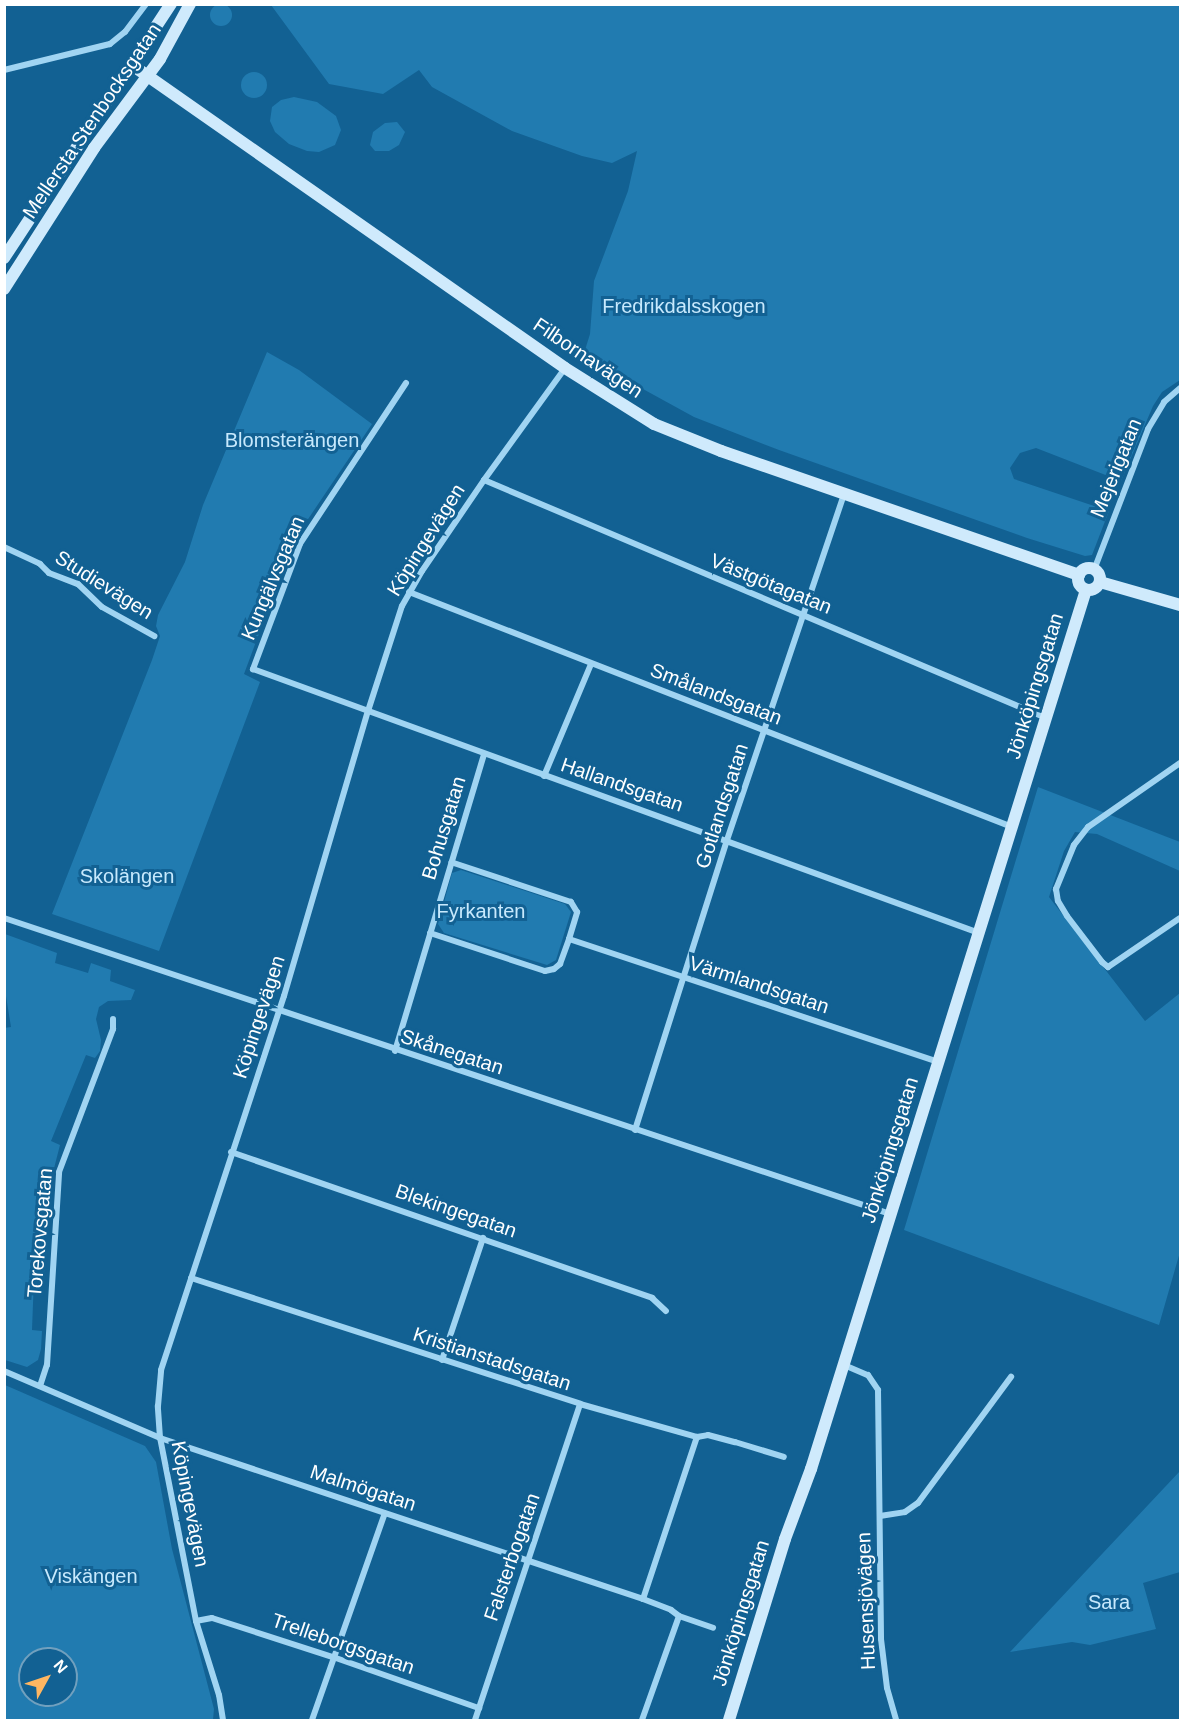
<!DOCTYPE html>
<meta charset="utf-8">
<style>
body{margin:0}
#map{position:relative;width:1185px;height:1725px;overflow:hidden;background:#126193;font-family:Arial,sans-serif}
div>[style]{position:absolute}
.green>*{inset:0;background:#217bb0}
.round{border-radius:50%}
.street>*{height:6px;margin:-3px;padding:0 3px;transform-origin:3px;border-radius:3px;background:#a0d4f2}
.secondary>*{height:12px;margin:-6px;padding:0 6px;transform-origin:6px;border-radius:6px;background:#cfeafc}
.secondary>.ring{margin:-6px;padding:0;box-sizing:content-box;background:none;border:12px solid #cfeafc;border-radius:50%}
span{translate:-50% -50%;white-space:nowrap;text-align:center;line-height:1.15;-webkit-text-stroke:6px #126193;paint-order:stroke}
.street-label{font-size:20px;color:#fff}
.park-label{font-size:20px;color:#c7e9fd}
.frame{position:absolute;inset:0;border:6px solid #fff;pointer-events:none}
.north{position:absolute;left:18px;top:1647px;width:60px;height:60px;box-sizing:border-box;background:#126193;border:2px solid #71a0be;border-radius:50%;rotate:50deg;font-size:16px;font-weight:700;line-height:24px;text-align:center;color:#fff}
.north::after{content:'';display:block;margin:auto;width:21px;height:27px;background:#ffb661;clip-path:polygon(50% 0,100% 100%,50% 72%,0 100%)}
</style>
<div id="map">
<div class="green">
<div class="round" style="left:210px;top:4px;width:22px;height:22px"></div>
<div style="clip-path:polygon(271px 5px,1180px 5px,1180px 380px,1162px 392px,1153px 406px,1121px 481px,1036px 448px,1020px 453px,1010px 468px,1014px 479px,1109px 511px,1092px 555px,1085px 556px,1027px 538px,779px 450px,694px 417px,632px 383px,585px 350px,590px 334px,594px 281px,628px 191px,637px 151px,612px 163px,582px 156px,512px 131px,432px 87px,419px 70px,383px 94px,329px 84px)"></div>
<div class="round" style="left:241px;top:72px;width:26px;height:26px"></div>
<div style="clip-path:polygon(294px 97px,317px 102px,336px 116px,341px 130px,335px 145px,319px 152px,307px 151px,289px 144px,275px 132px,270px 121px,272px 107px,281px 100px)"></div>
<div style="clip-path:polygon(397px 122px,405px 132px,399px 145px,389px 151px,375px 151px,370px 145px,373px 132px,385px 123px)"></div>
<div style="clip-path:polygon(267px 352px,299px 370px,372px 424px,294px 540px,244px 674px,260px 682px,159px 951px,52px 914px,152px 660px,160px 636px,156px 626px,158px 615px,185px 562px,203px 505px)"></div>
<div style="clip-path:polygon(1038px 787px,1180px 842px,1180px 871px,1097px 834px,1075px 832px,1064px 851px,1049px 897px,1145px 1021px,1180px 993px,1180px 1252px,1159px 1325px,904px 1230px)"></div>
<div style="clip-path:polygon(461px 870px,565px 904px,571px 912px,556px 960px,547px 965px,444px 933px,438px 924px,452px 873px)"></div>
<div style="clip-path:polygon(5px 934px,57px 953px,55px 963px,88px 973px,91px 963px,111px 970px,110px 981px,135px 990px,131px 1000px,108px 1001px,99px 1007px,96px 1019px,101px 1040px,100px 1051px,95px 1058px,86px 1055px,51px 1141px,60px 1145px,49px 1188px,44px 1277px,34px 1277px,32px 1330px,42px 1331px,41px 1349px,38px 1360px,27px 1367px,5px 1360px,4px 1028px,11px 1027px,5px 990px)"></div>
<div style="clip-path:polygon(evenodd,5px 1385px,145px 1446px,156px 1462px,172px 1549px,214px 1709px,213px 1720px,5px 1720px,5px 1385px,30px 1659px,66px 1659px,66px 1695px,30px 1695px,30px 1659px)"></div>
<div style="clip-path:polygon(1180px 1471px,1180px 1572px,1143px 1583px,1156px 1629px,1090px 1645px,1072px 1642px,1010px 1652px)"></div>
</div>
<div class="street">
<div style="left:4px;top:70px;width:109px;rotate:-13.8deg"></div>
<div style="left:110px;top:44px;width:19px;rotate:-39deg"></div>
<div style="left:125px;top:32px;width:35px;rotate:-53deg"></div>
<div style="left:406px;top:383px;width:193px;rotate:123.4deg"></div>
<div style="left:300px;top:544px;width:134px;rotate:110.6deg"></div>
<div style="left:253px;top:669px;width:773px;rotate:19.98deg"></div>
<div style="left:484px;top:480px;width:610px;rotate:22.95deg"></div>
<div style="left:4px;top:547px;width:40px;rotate:25deg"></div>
<div style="left:40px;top:564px;width:13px;rotate:45deg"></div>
<div style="left:49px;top:573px;width:31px;rotate:21deg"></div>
<div style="left:78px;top:584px;width:33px;rotate:44deg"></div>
<div style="left:102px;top:607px;width:60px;rotate:29.1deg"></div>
<div style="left:1094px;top:570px;width:151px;rotate:-69deg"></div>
<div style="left:1148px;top:429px;width:31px;rotate:-59deg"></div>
<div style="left:1164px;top:402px;width:21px;rotate:-41deg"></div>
<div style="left:409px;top:592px;width:647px;rotate:21.29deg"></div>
<div style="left:1180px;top:763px;width:112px;rotate:145.2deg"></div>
<div style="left:1088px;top:827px;width:23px;rotate:128deg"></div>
<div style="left:1074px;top:845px;width:48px;rotate:112.2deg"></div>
<div style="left:1056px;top:889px;width:12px;rotate:81deg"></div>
<div style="left:1058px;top:901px;width:17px;rotate:59deg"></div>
<div style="left:1067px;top:916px;width:58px;rotate:52.7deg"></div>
<div style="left:1102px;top:962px;width:8px;rotate:40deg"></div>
<div style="left:1108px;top:967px;width:87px;rotate:-34.2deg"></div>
<div style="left:544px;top:776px;width:121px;rotate:-67.2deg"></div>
<div style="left:4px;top:918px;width:934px;rotate:18.47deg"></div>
<div style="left:430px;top:933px;width:121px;rotate:18.3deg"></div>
<div style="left:545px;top:971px;width:9px;rotate:-13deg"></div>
<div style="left:554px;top:969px;width:8px;rotate:-40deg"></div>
<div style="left:560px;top:964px;width:27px;rotate:-70deg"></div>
<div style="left:569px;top:939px;width:28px;rotate:-73deg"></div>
<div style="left:577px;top:912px;width:12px;rotate:-121deg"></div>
<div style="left:571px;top:902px;width:126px;rotate:-161.6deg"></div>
<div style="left:569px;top:939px;width:389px;rotate:18.4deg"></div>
<div style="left:395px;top:1051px;width:310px;rotate:-73.3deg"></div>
<div style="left:635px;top:1130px;width:304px;rotate:-72.4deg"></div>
<div style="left:727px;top:840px;width:365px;rotate:-71.3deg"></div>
<div style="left:231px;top:1152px;width:446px;rotate:19.1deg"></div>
<div style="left:652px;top:1298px;width:19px;rotate:43deg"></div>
<div style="left:191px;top:1278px;width:409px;rotate:17.9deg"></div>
<div style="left:580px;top:1404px;width:122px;rotate:15.8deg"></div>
<div style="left:697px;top:1437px;width:11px;rotate:-10deg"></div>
<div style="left:708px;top:1435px;width:28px;rotate:15deg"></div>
<div style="left:735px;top:1442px;width:51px;rotate:17deg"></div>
<div style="left:442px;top:1360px;width:129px;rotate:-71.4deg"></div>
<div style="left:844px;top:1365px;width:26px;rotate:23deg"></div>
<div style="left:868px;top:1375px;width:18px;rotate:56deg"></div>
<div style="left:878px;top:1390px;width:249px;rotate:89.3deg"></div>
<div style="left:881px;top:1639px;width:49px;rotate:83deg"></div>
<div style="left:887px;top:1688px;width:33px;rotate:74deg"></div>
<div style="left:4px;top:1371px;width:170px;rotate:23.2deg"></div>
<div style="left:160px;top:1438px;width:509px;rotate:18.43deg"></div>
<div style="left:643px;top:1599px;width:30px;rotate:21deg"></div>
<div style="left:671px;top:1610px;width:10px;rotate:37deg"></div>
<div style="left:679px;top:1616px;width:36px;rotate:19deg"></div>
<div style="left:40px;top:1386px;width:22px;rotate:-72deg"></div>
<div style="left:47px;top:1365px;width:193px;rotate:-86.4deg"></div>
<div style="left:59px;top:1172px;width:153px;rotate:-69.3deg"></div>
<div style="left:113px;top:1029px;width:10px;rotate:-90deg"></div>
<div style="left:880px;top:1516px;width:25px;rotate:-9deg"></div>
<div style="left:905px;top:1512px;width:16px;rotate:-35deg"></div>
<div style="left:918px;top:1503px;width:157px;rotate:-53.6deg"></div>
<div style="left:643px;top:1599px;width:171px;rotate:-71.6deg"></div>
<div style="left:196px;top:1621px;width:16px;rotate:-11deg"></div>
<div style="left:212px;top:1618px;width:127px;rotate:17.9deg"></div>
<div style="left:333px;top:1657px;width:155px;rotate:19.3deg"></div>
<div style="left:223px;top:1720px;width:25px;rotate:-99deg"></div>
<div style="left:219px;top:1695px;width:77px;rotate:-107.3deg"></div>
<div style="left:196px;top:1621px;width:187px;rotate:-101.1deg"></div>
<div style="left:160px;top:1438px;width:32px;rotate:-94deg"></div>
<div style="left:158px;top:1406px;width:36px;rotate:-85deg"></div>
<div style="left:161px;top:1370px;width:394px;rotate:-71.8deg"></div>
<div style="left:284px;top:996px;width:297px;rotate:-73.6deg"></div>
<div style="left:368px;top:711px;width:110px;rotate:-72.1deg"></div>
<div style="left:402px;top:606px;width:40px;rotate:-60.3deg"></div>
<div style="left:422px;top:571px;width:110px;rotate:-55.7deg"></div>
<div style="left:484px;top:480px;width:138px;rotate:-54.1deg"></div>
<div style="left:312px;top:1720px;width:219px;rotate:-70.6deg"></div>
<div style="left:475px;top:1720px;width:333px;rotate:-71.6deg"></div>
<div style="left:642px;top:1720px;width:110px;rotate:-70.4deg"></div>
</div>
<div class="secondary">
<div style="left:132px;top:65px;width:528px;rotate:34.98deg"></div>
<div style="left:565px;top:368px;width:105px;rotate:32.2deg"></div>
<div style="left:654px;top:424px;width:72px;rotate:21.9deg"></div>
<div style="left:721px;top:451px;width:379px;rotate:19.1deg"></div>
<div style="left:4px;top:258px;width:304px;rotate:-56.7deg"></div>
<div style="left:4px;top:289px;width:167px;rotate:-57.4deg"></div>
<div style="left:94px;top:148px;width:111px;rotate:-53.4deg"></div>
<div style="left:160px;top:59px;width:63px;rotate:-61.4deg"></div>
<div class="ring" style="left:1078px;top:568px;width:10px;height:10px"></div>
<div style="left:1100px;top:582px;width:83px;rotate:16deg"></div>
<div style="left:729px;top:1720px;width:189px;rotate:-72.8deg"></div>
<div style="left:785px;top:1539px;width:75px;rotate:-69.6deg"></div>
<div style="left:811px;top:1469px;width:921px;rotate:-72.63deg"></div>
</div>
<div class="street-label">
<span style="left:92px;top:121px;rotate:-56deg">Mellersta Stenbocksgatan</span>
<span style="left:588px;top:358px;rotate:34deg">Filbornavägen</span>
<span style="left:1116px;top:468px;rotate:-68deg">Mejerigatan</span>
<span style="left:426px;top:540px;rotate:-58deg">Köpingevägen</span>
<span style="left:273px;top:578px;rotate:-67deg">Kungälvsgatan</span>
<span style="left:771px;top:584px;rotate:22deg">Västgötagatan</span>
<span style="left:104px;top:585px;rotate:32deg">Studievägen</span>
<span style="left:1035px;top:686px;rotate:-73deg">Jönköpingsgatan</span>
<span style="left:716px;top:694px;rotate:21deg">Smålandsgatan</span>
<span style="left:622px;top:785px;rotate:19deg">Hallandsgatan</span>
<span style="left:722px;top:806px;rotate:-72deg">Gotlandsgatan</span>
<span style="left:444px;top:828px;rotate:-73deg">Bohusgatan</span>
<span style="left:759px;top:985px;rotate:18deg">Värmlandsgatan</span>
<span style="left:259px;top:1017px;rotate:-72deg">Köpingevägen</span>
<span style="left:452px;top:1052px;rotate:18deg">Skånegatan</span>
<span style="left:890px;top:1150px;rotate:-73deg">Jönköpingsgatan</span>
<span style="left:456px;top:1211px;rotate:19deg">Blekingegatan</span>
<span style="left:40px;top:1233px;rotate:-85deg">Torekovsgatan</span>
<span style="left:492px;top:1359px;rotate:18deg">Kristianstadsgatan</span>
<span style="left:363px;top:1488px;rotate:18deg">Malmögatan</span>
<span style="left:190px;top:1504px;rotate:79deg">Köpingevägen</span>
<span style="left:512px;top:1557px;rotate:-71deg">Falsterbogatan</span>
<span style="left:866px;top:1601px;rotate:-92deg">Husensjövägen</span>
<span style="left:741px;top:1613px;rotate:-73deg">Jönköpingsgatan</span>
<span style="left:343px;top:1644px;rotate:19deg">Trelleborgsgatan</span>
</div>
<div class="park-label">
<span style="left:684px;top:306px">Fredrikdalsskogen</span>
<span style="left:292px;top:440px">Blomsterängen</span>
<span style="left:127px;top:876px">Skolängen</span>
<span style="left:481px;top:911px">Fyrkanten</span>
<span style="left:91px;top:1576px">Viskängen</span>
<span style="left:1109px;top:1602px">Sara</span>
</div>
<div class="frame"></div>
<div class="north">N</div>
</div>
